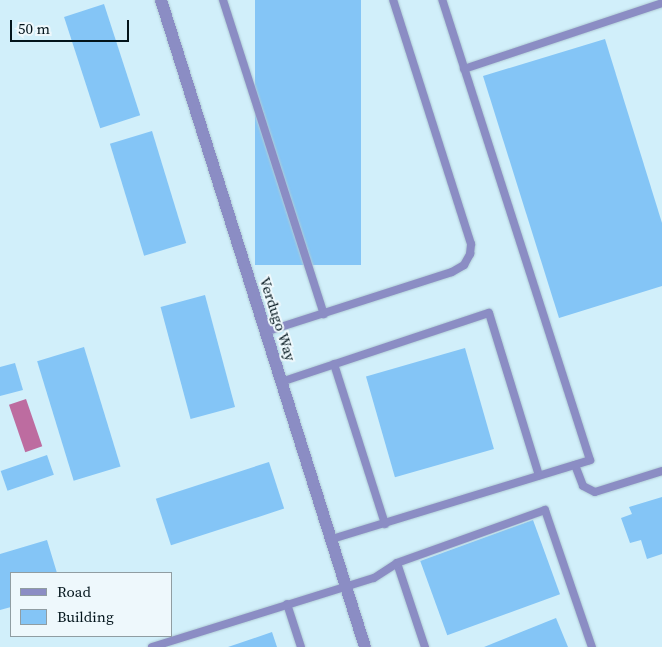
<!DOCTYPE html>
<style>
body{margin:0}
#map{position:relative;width:662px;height:647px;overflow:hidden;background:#d1effa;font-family:"Source Serif 4",serif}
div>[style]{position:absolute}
.water>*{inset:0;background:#bd6ca0;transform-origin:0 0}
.building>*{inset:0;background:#84c5f6;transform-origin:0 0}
.roads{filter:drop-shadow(0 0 1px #b0ccd6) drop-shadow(0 0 1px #b0ccd6)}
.lane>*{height:8px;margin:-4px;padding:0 4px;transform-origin:4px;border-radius:4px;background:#8b8dc4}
.street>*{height:12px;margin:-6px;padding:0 6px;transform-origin:6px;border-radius:6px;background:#8b8dc4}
span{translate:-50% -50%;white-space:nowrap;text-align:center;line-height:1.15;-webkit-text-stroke:4px #eef8fc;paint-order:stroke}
.street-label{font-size:15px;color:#02141b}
.legend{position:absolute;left:10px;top:572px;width:162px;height:65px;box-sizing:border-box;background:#eef8fc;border:1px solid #909da2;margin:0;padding:6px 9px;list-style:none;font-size:15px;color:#02141b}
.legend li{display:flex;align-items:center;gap:10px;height:25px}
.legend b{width:25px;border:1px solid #909da2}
.scale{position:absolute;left:10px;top:20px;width:119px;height:22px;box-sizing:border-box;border:2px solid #02141b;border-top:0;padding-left:6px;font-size:15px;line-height:18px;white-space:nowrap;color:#02141b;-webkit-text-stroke:4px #eef8fc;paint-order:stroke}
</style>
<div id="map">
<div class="water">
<div style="left:26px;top:399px;width:50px;height:18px;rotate:71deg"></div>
</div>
<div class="building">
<div style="left:255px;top:0;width:106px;height:265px"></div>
<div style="left:104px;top:4px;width:117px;height:42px;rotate:72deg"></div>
<div style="clip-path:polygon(605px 39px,662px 223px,662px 286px,559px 318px,483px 76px)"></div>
<div style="left:152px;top:131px;width:117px;height:44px;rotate:73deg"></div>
<div style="left:205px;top:295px;width:116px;height:46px;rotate:75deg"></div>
<div style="left:84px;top:347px;width:125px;height:49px;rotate:73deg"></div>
<div style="left:465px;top:348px;width:105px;height:103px;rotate:74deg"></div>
<div style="clip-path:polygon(15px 363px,23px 390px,0 396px,0 367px)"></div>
<div style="left:47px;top:455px;width:21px;height:49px;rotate:71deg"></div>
<div style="left:269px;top:462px;width:49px;height:119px;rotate:72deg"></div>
<div style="clip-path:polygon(662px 497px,662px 554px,647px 559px,641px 540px,630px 543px,621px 518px,632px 514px,629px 507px)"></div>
<div style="left:533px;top:520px;width:79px;height:120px;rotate:70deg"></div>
<div style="clip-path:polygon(47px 540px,57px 573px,11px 573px,11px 607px,0 610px,0 554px)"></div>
<div style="clip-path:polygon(556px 618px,568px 647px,484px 647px)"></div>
<div style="clip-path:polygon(272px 632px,277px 647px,228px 647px)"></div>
</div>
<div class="roads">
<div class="lane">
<div style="left:223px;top:0;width:330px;rotate:72.2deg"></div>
<div style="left:464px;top:69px;width:209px;rotate:-18.4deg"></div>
<div style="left:265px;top:332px;width:196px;rotate:-17.8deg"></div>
<div style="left:452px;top:272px;width:14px;rotate:-30deg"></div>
<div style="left:464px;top:265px;width:13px;rotate:-61deg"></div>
<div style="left:470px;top:254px;width:10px;rotate:-84deg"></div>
<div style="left:471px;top:244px;width:256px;rotate:-107.7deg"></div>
<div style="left:334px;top:364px;width:168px;rotate:72.3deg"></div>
<div style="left:281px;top:382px;width:219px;rotate:-18.4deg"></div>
<div style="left:489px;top:313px;width:170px;rotate:72.9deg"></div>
<div style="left:575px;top:465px;width:22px;rotate:69deg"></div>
<div style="left:583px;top:486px;width:13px;rotate:27deg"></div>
<div style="left:595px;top:492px;width:70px;rotate:-17.4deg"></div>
<div style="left:332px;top:539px;width:270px;rotate:-17deg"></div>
<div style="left:590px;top:460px;width:483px;rotate:-107.8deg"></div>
<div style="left:397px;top:563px;width:89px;rotate:71.6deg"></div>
<div style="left:287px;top:604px;width:45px;rotate:72deg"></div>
<div style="left:152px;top:647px;width:232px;rotate:-17.3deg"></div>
<div style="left:374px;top:578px;width:27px;rotate:-33deg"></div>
<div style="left:397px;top:563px;width:157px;rotate:-19.7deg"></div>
<div style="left:545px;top:510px;width:145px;rotate:71.1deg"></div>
</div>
<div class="street">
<div style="left:161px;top:0;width:678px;rotate:72.5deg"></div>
</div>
</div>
<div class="street-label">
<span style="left:278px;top:319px;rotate:72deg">Verdugo Way</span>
</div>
<ul class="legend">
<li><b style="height:6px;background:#8b8dc4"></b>Road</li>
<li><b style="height:14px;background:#84c5f6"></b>Building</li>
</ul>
<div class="scale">50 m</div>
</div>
